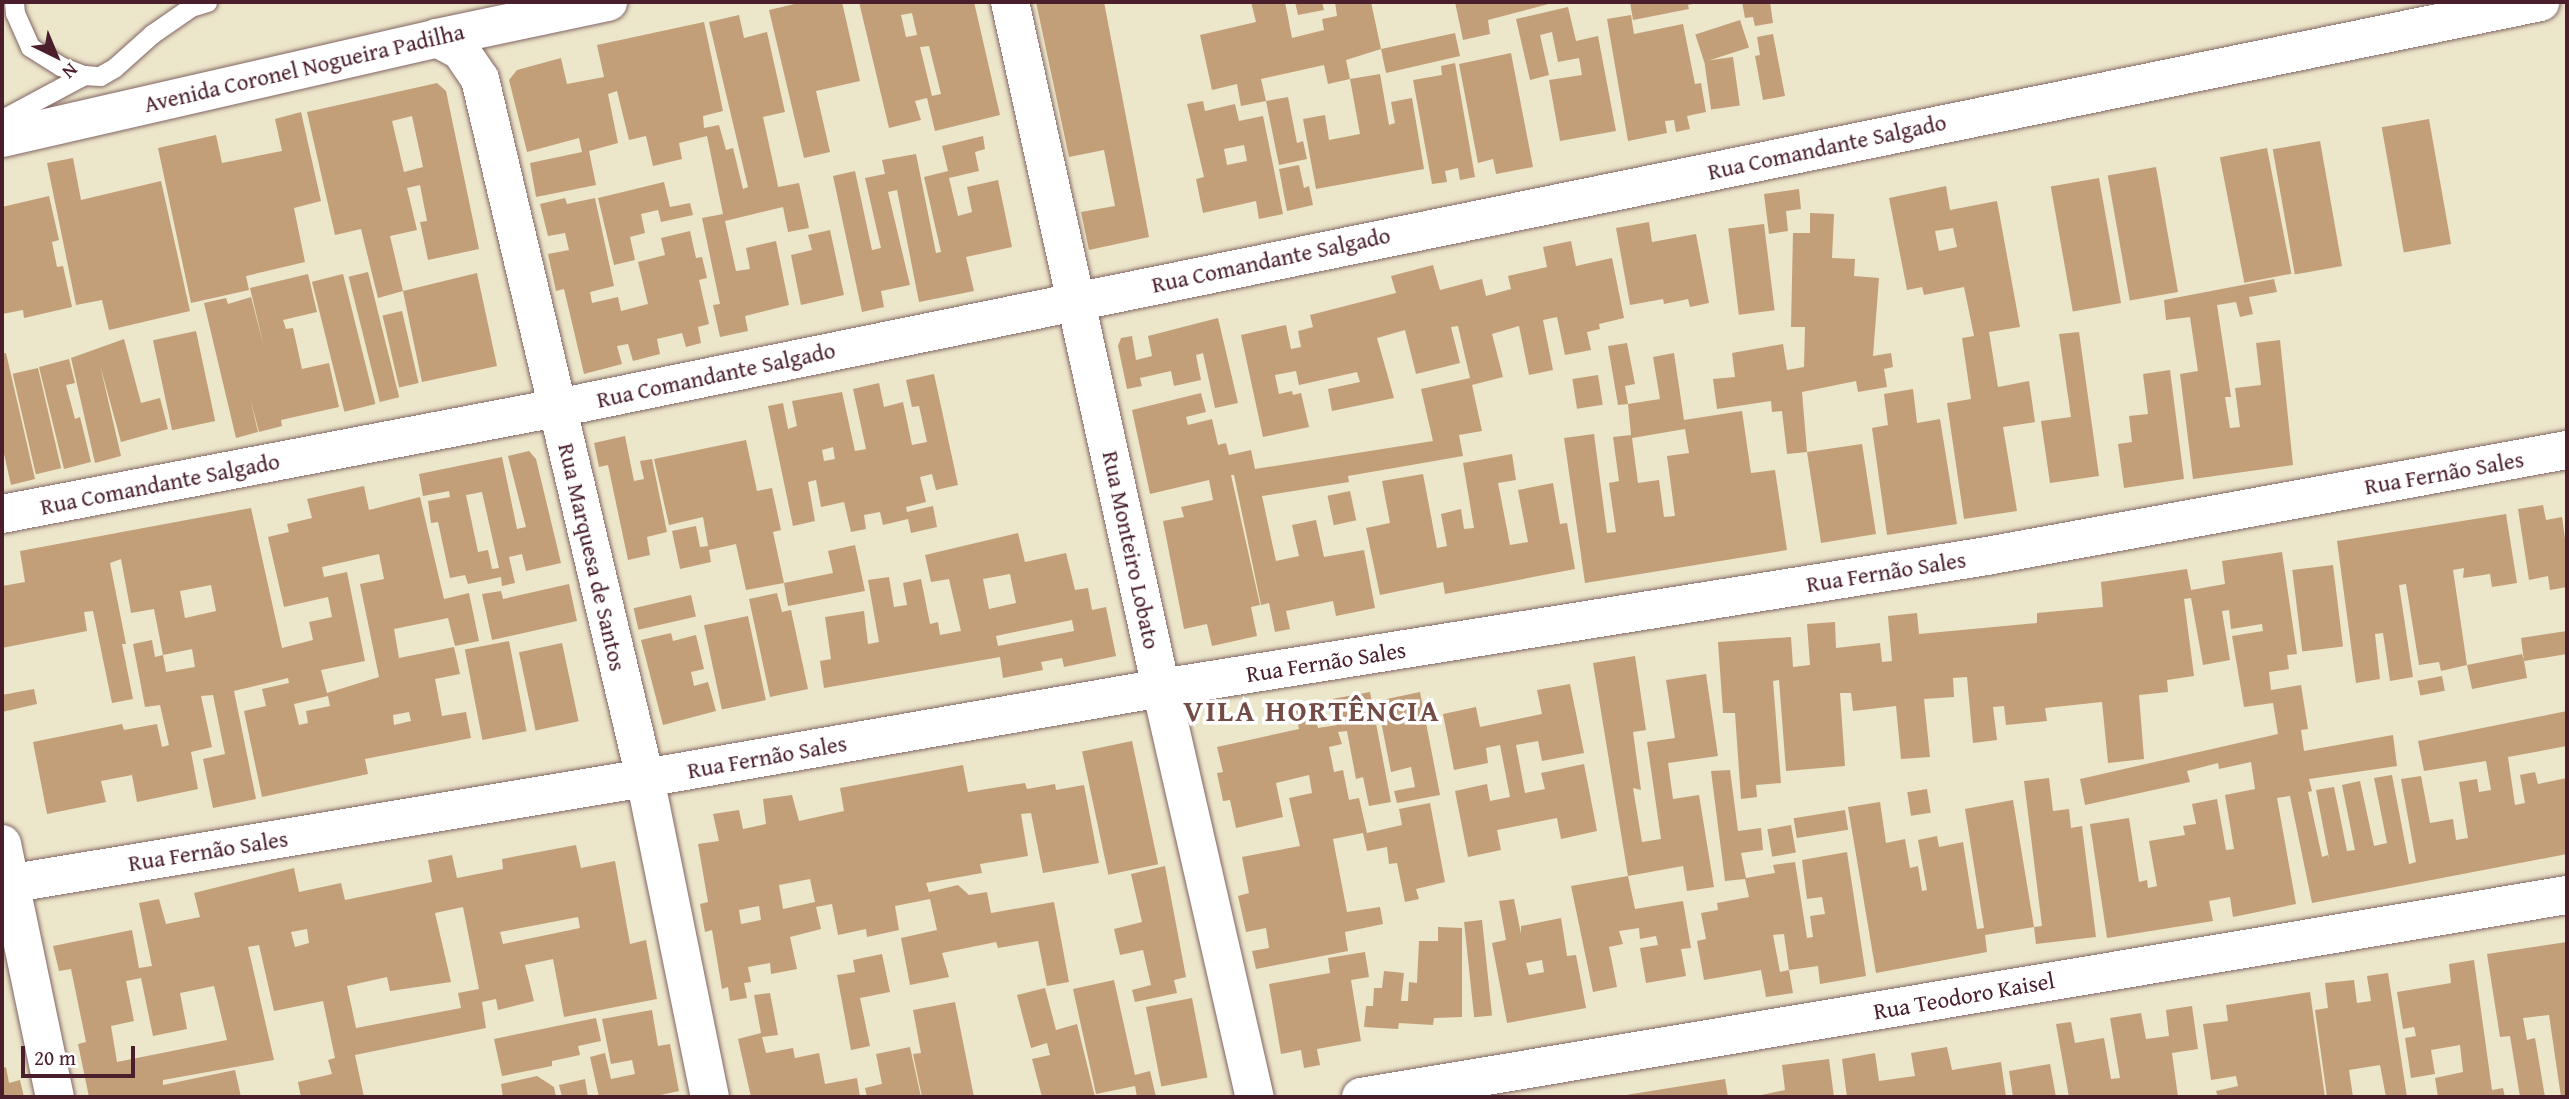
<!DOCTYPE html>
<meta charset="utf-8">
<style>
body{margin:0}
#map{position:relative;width:2569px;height:1099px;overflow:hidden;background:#ece6ca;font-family:"Gentium Book Plus",serif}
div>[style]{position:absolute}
.building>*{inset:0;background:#c29f78;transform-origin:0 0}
.roads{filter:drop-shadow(0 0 2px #836563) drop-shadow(0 0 2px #836563)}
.service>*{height:19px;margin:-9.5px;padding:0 9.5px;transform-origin:9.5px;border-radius:9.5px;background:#fff}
.minor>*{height:38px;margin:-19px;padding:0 19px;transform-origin:19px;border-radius:19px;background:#fff}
.secondary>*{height:38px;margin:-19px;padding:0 19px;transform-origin:19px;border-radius:19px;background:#fff}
span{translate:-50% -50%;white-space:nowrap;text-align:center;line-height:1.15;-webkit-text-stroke:7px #fff;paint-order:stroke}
.street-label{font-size:23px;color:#4a1f2b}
.district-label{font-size:30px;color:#744c46;font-weight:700;letter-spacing:2px}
.frame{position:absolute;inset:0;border:4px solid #4a1f2b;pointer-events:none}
.north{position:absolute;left:21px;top:21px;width:70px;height:70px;-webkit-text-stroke:5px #fff;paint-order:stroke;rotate:137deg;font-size:19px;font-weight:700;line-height:28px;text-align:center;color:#4a1f2b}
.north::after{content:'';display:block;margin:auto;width:24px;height:32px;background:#4a1f2b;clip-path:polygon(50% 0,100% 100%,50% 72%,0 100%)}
.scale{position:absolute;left:21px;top:1046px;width:114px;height:32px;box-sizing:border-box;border:4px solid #4a1f2b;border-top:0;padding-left:9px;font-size:21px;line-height:24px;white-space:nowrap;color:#4a1f2b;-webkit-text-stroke:5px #fff;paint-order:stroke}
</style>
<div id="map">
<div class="building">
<div style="clip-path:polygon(803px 2px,842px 2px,860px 81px,816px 91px,830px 152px,804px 158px,769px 10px)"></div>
<div style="clip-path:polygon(evenodd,859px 2px,974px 2px,1000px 115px,935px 131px,927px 98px,915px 101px,921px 120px,889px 128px,859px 2px,912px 13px,917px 35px,906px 37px,901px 15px,912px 13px,859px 2px,929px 46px,941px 94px,932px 96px,920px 47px,929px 46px)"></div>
<div style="clip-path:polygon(1036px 2px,1104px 2px,1149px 237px,1089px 250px,1081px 212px,1115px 206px,1104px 150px,1069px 157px)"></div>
<div style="clip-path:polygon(1251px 2px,1285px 2px,1292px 38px,1324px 30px,1322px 19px,1337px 16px,1335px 2px,1371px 2px,1381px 49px,1455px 33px,1460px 56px,1386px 73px,1381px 49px,1346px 60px,1350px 79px,1380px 74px,1389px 125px,1395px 123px,1391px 102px,1412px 98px,1424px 169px,1316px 189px,1303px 119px,1325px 115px,1329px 140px,1360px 134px,1350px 79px,1328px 84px,1324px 65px,1261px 79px,1266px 101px,1288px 97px,1297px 143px,1303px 141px,1307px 159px,1279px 165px,1266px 101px,1241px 106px,1237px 84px,1212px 90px,1200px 35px,1256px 22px)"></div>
<div style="clip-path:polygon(1295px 2px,1322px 2px,1324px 10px,1298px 15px)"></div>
<div style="clip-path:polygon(1455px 2px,1556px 2px,1488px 20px,1490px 34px,1463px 40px)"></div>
<div style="clip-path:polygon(1630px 2px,1697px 2px,1697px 3px,1688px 5px,1689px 9px,1633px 20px)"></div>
<div style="clip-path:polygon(1742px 2px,1770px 2px,1773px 23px,1755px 26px,1753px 17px,1745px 18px)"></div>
<div style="clip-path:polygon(1568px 7px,1576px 41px,1598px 36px,1616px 131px,1560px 141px,1549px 80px,1582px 75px,1579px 58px,1558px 62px,1552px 32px,1540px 35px,1549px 75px,1530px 80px,1516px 19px)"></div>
<div style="clip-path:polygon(739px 15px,744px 38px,767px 32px,785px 112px,763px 117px,777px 181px,778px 187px,799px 183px,809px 228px,788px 232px,783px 207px,725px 221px,736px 271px,750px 269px,746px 248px,776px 241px,789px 305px,745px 316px,748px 331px,720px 337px,713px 305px,720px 304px,702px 218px,723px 214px,707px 136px,679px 143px,682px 159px,653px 166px,646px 136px,629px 140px,617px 91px,608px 94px,618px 143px,589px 151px,596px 185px,536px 197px,530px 163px,582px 152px,579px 138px,527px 152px,509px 80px,517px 70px,561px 58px,567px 84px,604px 77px,597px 45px,704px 22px,723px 111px,703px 116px,704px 128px,719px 125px,726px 150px,733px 148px,743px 189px,748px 187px,709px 22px)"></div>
<div style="clip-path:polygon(1631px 15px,1634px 34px,1683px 24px,1695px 84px,1701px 83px,1706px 112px,1687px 116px,1690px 129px,1676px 132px,1674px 120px,1665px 121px,1667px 133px,1628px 141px,1607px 19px)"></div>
<div style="left:1740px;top:20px;width:29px;height:47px;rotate:72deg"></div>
<div style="clip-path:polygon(1773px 34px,1785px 96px,1763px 100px,1755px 56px,1760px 55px,1757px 37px)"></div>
<div style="clip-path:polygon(1511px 53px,1533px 167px,1496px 174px,1493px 159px,1478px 163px,1459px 64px)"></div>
<div style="left:1733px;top:57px;width:49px;height:29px;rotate:82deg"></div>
<div style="clip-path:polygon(1455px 63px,1475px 177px,1460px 180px,1458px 168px,1445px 171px,1447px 182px,1432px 184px,1413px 80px,1442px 75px,1441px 66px)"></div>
<div style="clip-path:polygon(evenodd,437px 83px,446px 91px,479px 249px,428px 260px,420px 222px,427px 221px,420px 185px,407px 188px,417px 230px,390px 236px,403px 291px,477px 273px,497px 366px,422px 382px,403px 291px,378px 298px,361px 229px,335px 235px,307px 112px,437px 83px,412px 116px,423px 167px,404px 172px,392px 121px,412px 116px)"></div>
<div style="clip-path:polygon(evenodd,1203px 101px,1205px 111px,1235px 104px,1239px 121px,1263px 116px,1283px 214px,1259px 219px,1256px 201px,1203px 213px,1196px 179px,1204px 177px,1187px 104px,1203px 101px,1244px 145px,1247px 161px,1227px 165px,1224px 149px,1244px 145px)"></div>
<div style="clip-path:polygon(301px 112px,321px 201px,294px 208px,305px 262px,246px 276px,249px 290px,191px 303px,158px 148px,216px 135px,222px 163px,282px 151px,275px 119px)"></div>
<div style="left:2429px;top:119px;width:127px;height:48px;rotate:80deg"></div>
<div style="clip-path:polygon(983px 136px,985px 149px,975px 152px,979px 171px,949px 178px,958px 216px,972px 212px,967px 187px,998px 180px,1012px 247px,966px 257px,974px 291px,919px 302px,897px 190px,888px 192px,910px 285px,881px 291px,884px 307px,862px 312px,833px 176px,855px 171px,872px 250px,881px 248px,865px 178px,885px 174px,882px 160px,916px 154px,936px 253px,941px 252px,924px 177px,948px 171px,942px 146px)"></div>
<div style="left:2320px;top:141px;width:127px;height:48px;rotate:80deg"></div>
<div style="left:2267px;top:148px;width:128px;height:48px;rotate:79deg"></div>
<div style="clip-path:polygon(73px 158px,81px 200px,161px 181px,190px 311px,109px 330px,102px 300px,76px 305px,47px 163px)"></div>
<div style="clip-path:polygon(1299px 165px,1304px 188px,1309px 186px,1313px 205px,1287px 211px,1279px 169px)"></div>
<div style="left:2156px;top:167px;width:127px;height:49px;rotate:80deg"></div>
<div style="left:2099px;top:178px;width:127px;height:49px;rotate:80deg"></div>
<div style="clip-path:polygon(664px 182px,670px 207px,690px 203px,693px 215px,661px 222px,658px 210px,641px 214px,645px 233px,630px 237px,635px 260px,614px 265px,598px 198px)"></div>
<div style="clip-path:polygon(evenodd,1946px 186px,1950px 210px,1997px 201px,2020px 327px,1989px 332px,1998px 387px,2029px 381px,2035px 422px,2003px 427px,2017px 511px,1964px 519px,1947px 403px,1971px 399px,1962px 338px,1974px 336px,1964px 287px,1924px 295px,1922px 287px,1907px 290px,1889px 198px,1946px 186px,1953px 228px,1957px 247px,1939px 251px,1935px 231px,1953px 228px)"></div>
<div style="clip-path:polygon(1799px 189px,1801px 209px,1786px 211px,1788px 231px,1769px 234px,1764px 194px)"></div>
<div style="clip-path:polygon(49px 196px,59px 240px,52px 242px,57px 267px,63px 266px,72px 307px,24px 318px,23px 310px,2px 314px,2px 207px)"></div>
<div style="clip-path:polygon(565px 198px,567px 204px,595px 198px,614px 286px,590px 292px,592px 303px,618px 297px,621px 311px,648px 304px,638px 262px,665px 255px,661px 238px,690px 231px,696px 258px,702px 257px,707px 278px,699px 280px,709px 324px,698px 327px,701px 343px,686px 347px,682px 333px,657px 339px,660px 354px,633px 361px,628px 344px,617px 346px,622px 364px,584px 374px,564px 289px,556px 291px,548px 254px,569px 250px,565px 233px,548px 236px,540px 204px)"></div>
<div style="clip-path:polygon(1810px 213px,1834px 214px,1832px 258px,1855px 259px,1854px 276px,1879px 278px,1873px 356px,1891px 353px,1893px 367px,1884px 369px,1887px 387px,1858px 392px,1856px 381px,1802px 392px,1807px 452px,1862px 444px,1876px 534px,1821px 543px,1807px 452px,1787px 454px,1782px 411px,1772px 412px,1771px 401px,1717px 409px,1713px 379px,1735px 377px,1732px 353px,1783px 344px,1787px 370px,1804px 367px,1805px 327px,1791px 327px,1793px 233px,1810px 233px)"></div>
<div style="clip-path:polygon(1649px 222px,1652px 242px,1696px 234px,1709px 303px,1690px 307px,1688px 299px,1664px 304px,1663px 299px,1630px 305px,1616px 228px)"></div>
<div style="left:1764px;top:224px;width:87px;height:36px;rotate:83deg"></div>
<div style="clip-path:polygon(830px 230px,844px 295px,801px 305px,791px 255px,812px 250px,808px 235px)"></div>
<div style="clip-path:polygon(1571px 241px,1576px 266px,1612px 258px,1624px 318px,1599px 324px,1600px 329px,1587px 332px,1591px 350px,1565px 355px,1557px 317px,1543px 320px,1553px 370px,1529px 375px,1519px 326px,1492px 334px,1503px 377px,1472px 385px,1482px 431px,1459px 435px,1463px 456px,1348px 476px,1349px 482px,1262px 496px,1276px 561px,1299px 556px,1292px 525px,1316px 520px,1324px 557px,1364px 550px,1375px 608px,1336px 616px,1333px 601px,1286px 611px,1290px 629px,1275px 632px,1269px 603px,1261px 605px,1234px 475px,1231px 475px,1260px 605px,1251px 607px,1257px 636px,1212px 646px,1207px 624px,1184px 629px,1163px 521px,1184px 517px,1181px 507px,1213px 500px,1209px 480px,1150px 494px,1132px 410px,1201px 393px,1206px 412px,1186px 417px,1188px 425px,1212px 419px,1218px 445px,1226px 443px,1229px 455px,1251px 450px,1255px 469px,1433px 441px,1421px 389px,1470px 378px,1458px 326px,1451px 327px,1460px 363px,1416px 374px,1405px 330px,1377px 338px,1394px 398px,1332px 411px,1328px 389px,1360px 382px,1357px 372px,1299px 385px,1296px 371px,1275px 375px,1279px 394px,1292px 391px,1293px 395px,1301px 393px,1309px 427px,1263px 437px,1241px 335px,1286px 325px,1291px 349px,1301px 347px,1298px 331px,1313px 327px,1310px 315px,1396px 293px,1391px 276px,1433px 265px,1440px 290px,1482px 279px,1486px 296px,1511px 289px,1508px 276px,1547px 267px,1543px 247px)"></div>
<div style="left:368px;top:272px;width:129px;height:20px;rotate:76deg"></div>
<div style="clip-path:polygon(308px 274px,317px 312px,283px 320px,286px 329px,293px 328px,302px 369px,329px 363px,339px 407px,281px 420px,282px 426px,259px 432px,250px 398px,258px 432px,236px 438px,204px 303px,226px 298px,228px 304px,251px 297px,264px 347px,250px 288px)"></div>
<div style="left:343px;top:274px;width:134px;height:32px;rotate:76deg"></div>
<div style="clip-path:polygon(2274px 279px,2277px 292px,2249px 297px,2253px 314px,2240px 317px,2236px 302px,2217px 305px,2231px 397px,2225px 397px,2230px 428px,2240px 427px,2235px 388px,2261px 385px,2256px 343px,2280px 340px,2293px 465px,2193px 479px,2180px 374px,2198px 371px,2190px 317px,2166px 320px,2164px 300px)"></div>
<div style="left:402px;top:311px;width:74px;height:20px;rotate:77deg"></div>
<div style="clip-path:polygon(1218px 318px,1238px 403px,1215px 408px,1203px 353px,1196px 355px,1201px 380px,1174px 386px,1171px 371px,1140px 378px,1142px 386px,1127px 389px,1118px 346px,1121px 338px,1132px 336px,1136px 360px,1152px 356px,1148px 336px)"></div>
<div style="left:196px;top:331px;width:92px;height:44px;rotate:78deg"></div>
<div style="clip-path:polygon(2079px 332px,2099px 476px,2050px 483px,2041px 421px,2071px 417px,2059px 334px)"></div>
<div style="clip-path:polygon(124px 339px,141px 403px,160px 398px,168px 429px,121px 442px,100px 365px,121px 456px,95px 463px,71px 358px)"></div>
<div style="clip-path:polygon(1627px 343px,1635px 384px,1625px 386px,1628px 404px,1618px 405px,1608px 346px)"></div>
<div style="clip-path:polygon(6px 353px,35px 479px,11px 485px,2px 445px,2px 354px)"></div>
<div style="clip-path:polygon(evenodd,1674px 353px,1684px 420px,1742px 411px,1751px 473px,1775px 470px,1787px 550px,1585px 583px,1564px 438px,1594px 434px,1607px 533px,1616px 532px,1609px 483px,1619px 481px,1613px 437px,1631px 435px,1628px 404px,1660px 399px,1653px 357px,1674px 353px,1685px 429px,1689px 453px,1667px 456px,1675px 516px,1664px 517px,1659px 480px,1638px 483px,1632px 438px,1685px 429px)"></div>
<div style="clip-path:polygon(69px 359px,75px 383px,66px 385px,75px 419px,80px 417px,91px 462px,64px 469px,39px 367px)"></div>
<div style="left:38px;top:368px;width:103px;height:26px;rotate:77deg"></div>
<div style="clip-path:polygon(2170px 370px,2184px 479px,2124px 488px,2118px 444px,2132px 442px,2129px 416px,2148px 414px,2143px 374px)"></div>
<div style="clip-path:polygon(evenodd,934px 374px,958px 485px,936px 490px,932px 474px,920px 477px,926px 502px,906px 507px,907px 512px,933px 506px,937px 527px,911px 533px,908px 519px,883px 525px,880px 512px,864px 515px,866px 529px,851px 532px,844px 502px,821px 507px,816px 480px,808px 482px,815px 521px,793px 526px,768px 406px,783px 403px,788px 429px,797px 426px,792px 401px,842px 392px,855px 451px,866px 449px,853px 389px,879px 383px,884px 407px,903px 402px,912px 445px,927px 442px,919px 406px,912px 407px,906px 380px,934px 374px,833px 447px,835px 459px,824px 461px,822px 450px,833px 447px)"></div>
<div style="left:1598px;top:375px;width:30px;height:26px;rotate:81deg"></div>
<div style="clip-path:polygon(1913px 389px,1917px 423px,1940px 419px,1957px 524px,1887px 535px,1872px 428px,1888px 425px,1884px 394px)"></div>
<div style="clip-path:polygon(625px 436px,634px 481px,644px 479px,640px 461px,652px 459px,667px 532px,647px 537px,650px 555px,628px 560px,608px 465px,599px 467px,594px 443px)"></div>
<div style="clip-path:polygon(746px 440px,757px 491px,772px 488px,781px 530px,773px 532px,784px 583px,746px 590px,736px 544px,709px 550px,711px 562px,680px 569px,672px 531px,696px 526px,700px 547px,708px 546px,703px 517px,669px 525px,654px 459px)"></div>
<div style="clip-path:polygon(evenodd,529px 451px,536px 459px,561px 563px,526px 571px,522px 554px,509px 557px,515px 583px,502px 586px,501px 577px,468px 584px,465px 575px,450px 578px,438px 522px,431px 523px,428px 501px,450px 497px,449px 491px,423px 496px,419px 474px,502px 457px,517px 529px,526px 527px,508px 456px,529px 451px,482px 492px,499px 568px,492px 569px,488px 550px,478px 552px,466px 495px,482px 492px)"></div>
<div style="clip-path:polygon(1512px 454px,1516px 480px,1498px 483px,1510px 545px,1528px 542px,1518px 490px,1553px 483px,1560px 524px,1567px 523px,1575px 569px,1445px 594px,1443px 582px,1380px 595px,1366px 528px,1390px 523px,1382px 481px,1423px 474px,1437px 548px,1447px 546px,1441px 514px,1461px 509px,1464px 529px,1474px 528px,1463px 463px)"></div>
<div style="clip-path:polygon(evenodd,364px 486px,369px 510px,420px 497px,444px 599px,469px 593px,479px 641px,455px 646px,448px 618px,394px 629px,399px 658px,454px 647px,460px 674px,435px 679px,442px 716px,466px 712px,471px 738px,365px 759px,368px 774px,262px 797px,244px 711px,266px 706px,262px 689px,289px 683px,288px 678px,234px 691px,256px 799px,213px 808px,203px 759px,225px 754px,213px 695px,201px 696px,212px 747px,191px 752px,198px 789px,137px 802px,132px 775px,101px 781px,106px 802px,47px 814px,33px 742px,122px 724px,124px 730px,157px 724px,162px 747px,169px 745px,160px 705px,145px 707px,133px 644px,152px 640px,155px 657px,163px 655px,166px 672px,195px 667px,192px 649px,163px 655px,154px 609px,131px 613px,121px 559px,110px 563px,126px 644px,122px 644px,133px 699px,112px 703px,93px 611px,84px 612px,87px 631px,2px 648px,2px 586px,25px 582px,20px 551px,251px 508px,282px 648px,313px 640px,309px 622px,332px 617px,328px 597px,284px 607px,268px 537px,289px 532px,287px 524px,312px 518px,307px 499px,364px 486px,379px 554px,384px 579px,360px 584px,379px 677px,327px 693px,321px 670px,365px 661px,347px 572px,324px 577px,322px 567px,379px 554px,364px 486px,211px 585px,216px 611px,185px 618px,180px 591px,211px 585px,364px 486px,328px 696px,330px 706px,306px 711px,308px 723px,299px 725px,294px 704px,328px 696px,364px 486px,409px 712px,411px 721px,394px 725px,393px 715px,409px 712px)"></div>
<div style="left:1350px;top:491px;width:30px;height:23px;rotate:78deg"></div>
<div style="clip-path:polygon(2543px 505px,2546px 520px,2562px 517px,2567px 553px,2567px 587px,2550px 590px,2548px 576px,2529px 580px,2518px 509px)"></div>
<div style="clip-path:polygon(2506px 514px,2517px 583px,2492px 587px,2490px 574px,2463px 578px,2464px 568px,2453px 570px,2467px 665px,2441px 671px,2439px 662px,2419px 665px,2406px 584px,2399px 585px,2413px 677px,2390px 681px,2383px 633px,2375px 634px,2380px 679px,2356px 683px,2337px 541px)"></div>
<div style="clip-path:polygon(evenodd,1018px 533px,1025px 562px,1066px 553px,1075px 590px,1088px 588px,1092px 610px,1106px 607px,1116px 656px,1064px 667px,1062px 658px,1041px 662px,1043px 670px,1003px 678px,1000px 657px,824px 688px,820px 661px,831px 659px,825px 617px,864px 611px,868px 644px,879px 642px,868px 580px,889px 577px,894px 607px,907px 605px,903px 583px,921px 579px,930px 624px,938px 622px,940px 635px,961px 631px,949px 579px,931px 582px,925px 555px,1018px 533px,1010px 574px,1016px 603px,989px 609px,983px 579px,1010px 574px,1018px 533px,1072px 620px,1074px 631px,998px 646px,996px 636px,1072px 620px)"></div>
<div style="clip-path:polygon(855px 545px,865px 591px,788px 606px,784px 583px,833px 573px,828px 551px)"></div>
<div style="clip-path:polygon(2282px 552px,2297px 654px,2287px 655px,2289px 669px,2269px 672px,2271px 690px,2301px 685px,2308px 729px,2301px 730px,2304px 751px,2393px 735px,2397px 766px,2309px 779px,2312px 791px,2308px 792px,2322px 857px,2328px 855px,2330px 863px,2316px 790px,2334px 787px,2347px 851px,2355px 850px,2342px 785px,2360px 781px,2374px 846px,2387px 843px,2374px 778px,2392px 775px,2409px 864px,2416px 862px,2401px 779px,2421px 776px,2430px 823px,2453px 819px,2456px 840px,2468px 838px,2459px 782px,2477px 779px,2479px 792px,2491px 790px,2486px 761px,2424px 771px,2418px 741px,2567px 711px,2567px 746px,2508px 757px,2515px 805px,2525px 803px,2520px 775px,2535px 772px,2538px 784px,2567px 778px,2567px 854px,2312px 903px,2290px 796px,2277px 798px,2296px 904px,2233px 917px,2230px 897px,2209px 901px,2213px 921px,2107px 938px,2090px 824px,2129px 818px,2139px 882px,2147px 880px,2148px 888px,2157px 886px,2149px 841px,2185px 835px,2183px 826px,2196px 824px,2192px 804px,2217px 799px,2226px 850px,2234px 849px,2225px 795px,2255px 789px,2251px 762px,2219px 769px,2218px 763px,2187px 771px,2190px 782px,2085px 805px,2080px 779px,2278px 734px,2273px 703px,2244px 707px,2232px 636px,2263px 631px,2262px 624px,2231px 629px,2229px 610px,2222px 611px,2230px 660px,2203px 665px,2191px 598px,2184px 599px,2194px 676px,2167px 680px,2168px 692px,2139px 695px,2144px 759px,2108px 763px,2102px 702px,2045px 708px,2047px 721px,2006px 725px,2004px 706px,1993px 707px,1997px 740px,1973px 743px,1967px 677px,1953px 678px,1954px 697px,1924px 699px,1930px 757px,1901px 759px,1896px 706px,1853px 711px,1851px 693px,1840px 693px,1845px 766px,1786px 771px,1779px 680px,1773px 681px,1781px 783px,1756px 785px,1757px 797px,1741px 799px,1735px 713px,1723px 713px,1718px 642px,1791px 637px,1793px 667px,1810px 665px,1807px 624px,1835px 622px,1836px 648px,1880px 643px,1882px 662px,1892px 661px,1888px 616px,1917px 613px,1919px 634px,2037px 623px,2037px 613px,2103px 607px,2101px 582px,2187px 569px,2191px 590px,2225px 584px,2222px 561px)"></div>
<div style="left:2333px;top:565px;width:82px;height:41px;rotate:83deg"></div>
<div style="clip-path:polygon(569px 584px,577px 621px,492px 640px,482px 594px,501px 591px,503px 599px)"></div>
<div style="clip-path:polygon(777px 593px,782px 612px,791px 610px,808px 689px,770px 697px,749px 599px)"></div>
<div style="left:691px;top:595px;width:22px;height:59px;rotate:77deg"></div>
<div style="left:748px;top:616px;width:86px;height:45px;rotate:78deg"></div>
<div style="clip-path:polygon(2567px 631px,2567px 654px,2524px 661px,2527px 678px,2472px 689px,2467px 665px,2522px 654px,2524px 661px,2521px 638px)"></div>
<div style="clip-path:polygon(671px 633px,673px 641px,696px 635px,704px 669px,691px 672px,694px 686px,708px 682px,716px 711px,663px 725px,641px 640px)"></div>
<div style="left:509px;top:641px;width:92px;height:45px;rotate:79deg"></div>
<div style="left:562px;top:643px;width:80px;height:44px;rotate:78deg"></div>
<div style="clip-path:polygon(1635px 656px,1646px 730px,1633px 732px,1641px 790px,1633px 788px,1642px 842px,1661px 839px,1647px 742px,1675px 738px,1666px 680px,1706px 674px,1718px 756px,1668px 763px,1673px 799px,1699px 795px,1714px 887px,1687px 891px,1683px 866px,1628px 876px,1593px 663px)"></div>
<div style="left:2442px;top:676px;width:15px;height:25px;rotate:79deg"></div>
<div style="clip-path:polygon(1570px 684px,1584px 753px,1542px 761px,1538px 741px,1516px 745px,1525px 793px,1545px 789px,1541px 773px,1584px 764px,1597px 831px,1561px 839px,1557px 818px,1497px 830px,1501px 850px,1468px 857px,1455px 791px,1487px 784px,1490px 801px,1510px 797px,1500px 745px,1486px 748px,1488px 763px,1454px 770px,1443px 714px,1476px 707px,1480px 727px,1542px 714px,1537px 690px)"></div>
<div style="clip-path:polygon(34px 689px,37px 704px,2px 712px,2px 695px)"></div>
<div style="clip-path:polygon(1370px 692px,1391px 802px,1369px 806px,1363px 777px,1356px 779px,1347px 731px,1338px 732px,1342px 744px,1329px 747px,1334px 772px,1343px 770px,1349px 800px,1359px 798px,1367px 833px,1402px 825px,1399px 809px,1430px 803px,1445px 882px,1416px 889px,1419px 899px,1405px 902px,1397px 863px,1389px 864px,1387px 847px,1367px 851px,1363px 833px,1333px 839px,1347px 912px,1380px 907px,1383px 924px,1345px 932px,1348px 951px,1256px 969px,1252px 951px,1269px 948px,1266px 928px,1246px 932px,1238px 896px,1249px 893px,1242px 857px,1300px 846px,1289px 798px,1312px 793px,1309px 775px,1276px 783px,1283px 817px,1236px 828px,1230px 800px,1223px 801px,1217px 773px,1223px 772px,1217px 747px,1299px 729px,1295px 711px,1313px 707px,1318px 728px,1337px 725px,1332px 699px)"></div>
<div style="clip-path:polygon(1420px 692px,1440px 795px,1397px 803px,1394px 791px,1415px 787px,1411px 767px,1391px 772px,1377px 701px)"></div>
<div style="left:1132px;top:741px;width:126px;height:51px;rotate:78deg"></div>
<div style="clip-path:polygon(evenodd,963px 765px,968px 792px,1025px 783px,1027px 789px,1055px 784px,1056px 790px,1084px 785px,1099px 863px,1043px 873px,1031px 813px,1021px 814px,1028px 856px,980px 864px,982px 873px,926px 883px,929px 892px,958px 885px,969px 895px,987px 892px,991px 913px,1054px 902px,1069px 982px,1047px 986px,1038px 941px,998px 948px,996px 942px,942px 953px,949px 977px,910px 985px,901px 938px,937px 930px,930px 899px,895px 906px,899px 930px,867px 937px,866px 929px,838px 935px,832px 904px,816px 907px,821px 929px,790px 937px,797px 969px,771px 974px,770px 963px,748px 967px,751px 982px,744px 983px,747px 998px,730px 1001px,728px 987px,722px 989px,712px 930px,705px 932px,700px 904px,708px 902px,698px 844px,719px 841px,713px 814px,739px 810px,743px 829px,766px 824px,763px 799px,792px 795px,799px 821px,844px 811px,840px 788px,963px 765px,810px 879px,815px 902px,783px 909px,779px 885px,810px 879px,963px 765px,759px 906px,761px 920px,741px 924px,739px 910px,759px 906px)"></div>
<div style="clip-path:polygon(1730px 770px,1738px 831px,1761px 828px,1763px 850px,1741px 853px,1746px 878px,1775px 873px,1773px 865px,1795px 862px,1807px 938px,1813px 937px,1810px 916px,1825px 914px,1822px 897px,1807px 899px,1802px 860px,1847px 852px,1866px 976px,1820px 984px,1818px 966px,1789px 970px,1784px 934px,1773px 935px,1780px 972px,1789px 970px,1793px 993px,1766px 997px,1761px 970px,1704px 980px,1697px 941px,1706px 939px,1701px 913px,1718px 910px,1717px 903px,1749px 897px,1745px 879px,1725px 881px,1711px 771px)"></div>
<div style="clip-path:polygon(2049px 778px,2053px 811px,2069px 809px,2071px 828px,2082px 826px,2096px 937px,2036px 944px,2034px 927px,2042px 926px,2024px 781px)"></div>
<div style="left:1927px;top:789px;width:24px;height:20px;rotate:81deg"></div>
<div style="clip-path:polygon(2013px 800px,2034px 927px,1985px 935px,1987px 952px,1876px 973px,1848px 807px,1880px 802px,1886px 843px,1905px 839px,1910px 868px,1918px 866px,1922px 891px,1927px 890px,1918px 840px,1937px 836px,1939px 847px,1963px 842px,1977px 929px,1984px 928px,1965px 809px)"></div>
<div style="left:1845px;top:810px;width:20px;height:52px;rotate:81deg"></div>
<div style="left:1791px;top:825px;width:28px;height:24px;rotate:80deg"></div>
<div style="clip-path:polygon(evenodd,576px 845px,581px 868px,615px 861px,630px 944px,646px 940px,657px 999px,564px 1017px,553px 959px,525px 965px,534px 1001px,498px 1010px,496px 999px,482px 1002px,486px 1028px,355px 1055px,364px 1097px,301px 1097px,298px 1082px,332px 1074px,328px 1060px,335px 1058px,323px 1001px,274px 1011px,259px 945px,248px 947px,274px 1060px,163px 1080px,163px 1085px,235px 1070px,241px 1097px,89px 1097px,78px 1044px,86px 1042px,71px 969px,59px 971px,53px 946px,132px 930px,139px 968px,152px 966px,139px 903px,159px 899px,166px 924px,200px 917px,194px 893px,294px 868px,299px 892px,341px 883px,345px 900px,432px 882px,428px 860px,452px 855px,457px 878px,503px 869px,502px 859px,576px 845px,463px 907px,479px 989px,458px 993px,461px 1008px,356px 1028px,347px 986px,387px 977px,390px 991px,451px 982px,435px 913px,463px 907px,576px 845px,578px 917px,580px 928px,503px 944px,500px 932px,578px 917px,576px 845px,307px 929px,309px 943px,295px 947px,291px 932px,307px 929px,576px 845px,141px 978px,153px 1036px,187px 1029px,180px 993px,214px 986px,227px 1040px,117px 1062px,111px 1026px,134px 1021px,126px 981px,141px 978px)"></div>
<div style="clip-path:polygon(1165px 866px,1186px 977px,1174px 980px,1177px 993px,1135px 1002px,1132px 990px,1151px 985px,1143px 950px,1120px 955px,1114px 929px,1142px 922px,1131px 874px)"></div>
<div style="clip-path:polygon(1628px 876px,1635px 909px,1683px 901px,1691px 948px,1681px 949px,1686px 976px,1646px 983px,1640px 948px,1658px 945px,1656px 936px,1640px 939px,1639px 928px,1619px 931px,1623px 944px,1609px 947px,1617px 987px,1593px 992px,1571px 886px)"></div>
<div style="clip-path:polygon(evenodd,1514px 899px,1521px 934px,1521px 926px,1561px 918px,1567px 956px,1576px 955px,1586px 1008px,1507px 1023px,1492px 943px,1506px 940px,1499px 901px,1514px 899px,1542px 960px,1544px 972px,1529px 975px,1526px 963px,1542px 960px)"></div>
<div style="left:1482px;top:920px;width:96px;height:18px;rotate:84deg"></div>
<div style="clip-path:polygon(1438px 927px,1462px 928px,1462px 1017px,1434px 1018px,1433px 1025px,1399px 1023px,1398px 1029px,1364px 1027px,1366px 1006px,1373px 1006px,1374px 988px,1382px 988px,1384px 971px,1404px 973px,1401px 1001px,1408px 1001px,1409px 982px,1417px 983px,1419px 941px,1438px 941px)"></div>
<div style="clip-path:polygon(2567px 942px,2567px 1097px,2561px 1097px,2549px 1015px,2523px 1018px,2527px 1040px,2535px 1038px,2545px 1097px,2520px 1097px,2510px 1036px,2500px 1037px,2487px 954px)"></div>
<div style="clip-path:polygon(1365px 952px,1369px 977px,1351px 980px,1361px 1041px,1317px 1049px,1320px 1065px,1304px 1068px,1301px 1050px,1281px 1054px,1269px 984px,1330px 973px,1328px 958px)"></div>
<div style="clip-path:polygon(882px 954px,890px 992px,860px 998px,870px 1046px,851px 1050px,837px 975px,855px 972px,853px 960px)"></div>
<div style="clip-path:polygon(2474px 960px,2492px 1090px,2503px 1088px,2505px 1097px,2438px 1097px,2435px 1078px,2463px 1072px,2460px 1045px,2431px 1050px,2435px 1074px,2411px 1078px,2405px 1038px,2416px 1036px,2414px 1027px,2403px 1029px,2397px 992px,2451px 983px,2449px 964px)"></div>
<div style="clip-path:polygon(2388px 973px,2407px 1097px,2386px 1097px,2380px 1065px,2349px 1070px,2353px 1097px,2327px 1097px,2315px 1010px,2328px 1008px,2325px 983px,2354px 980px,2357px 1003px,2371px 1001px,2367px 976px)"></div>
<div style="clip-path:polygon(1114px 980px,1135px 1075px,1150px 1071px,1156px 1097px,1137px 1097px,1135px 1086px,1096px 1094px,1073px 989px)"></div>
<div style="clip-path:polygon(1045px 988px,1056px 1030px,1077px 1024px,1095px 1097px,1042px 1097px,1032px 1059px,1050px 1055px,1047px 1043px,1031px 1048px,1017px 995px)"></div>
<div style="clip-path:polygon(2310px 992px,2325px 1097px,2218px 1097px,2216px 1091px,2238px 1086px,2236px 1076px,2211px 1080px,2203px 1024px,2228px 1021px,2226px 1005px)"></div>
<div style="clip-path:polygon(770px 993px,778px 1035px,762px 1037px,766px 1053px,793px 1048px,795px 1058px,819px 1053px,825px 1084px,857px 1078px,860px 1097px,751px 1097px,738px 1039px,761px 1033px,754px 995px)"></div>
<div style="left:1192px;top:998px;width:81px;height:47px;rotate:79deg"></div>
<div style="clip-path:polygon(955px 1002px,974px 1097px,922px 1097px,913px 1054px,921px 1053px,913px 1010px)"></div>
<div style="clip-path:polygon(2192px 1006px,2198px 1049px,2172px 1053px,2178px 1097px,2069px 1097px,2056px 1024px,2071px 1022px,2075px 1043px,2104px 1038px,2111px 1079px,2120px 1078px,2110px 1018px,2141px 1013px,2146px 1039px,2169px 1036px,2166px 1010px)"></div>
<div style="clip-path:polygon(652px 1010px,658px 1046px,670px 1044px,679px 1091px,652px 1097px,599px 1097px,590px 1057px,605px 1053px,611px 1079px,635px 1074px,632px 1060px,611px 1064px,602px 1019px)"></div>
<div style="clip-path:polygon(596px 1018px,601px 1041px,578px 1046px,580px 1055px,552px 1061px,552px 1066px,502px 1076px,494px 1039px)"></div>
<div style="clip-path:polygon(910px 1047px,921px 1097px,867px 1097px,865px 1088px,882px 1084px,876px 1054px)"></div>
<div style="clip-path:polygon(1947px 1047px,1952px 1070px,2001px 1062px,2006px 1097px,1847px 1097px,1842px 1059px,1875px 1053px,1879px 1081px,1915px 1076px,1911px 1053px)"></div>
<div style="clip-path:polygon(1829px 1059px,1834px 1097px,1752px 1097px,1785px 1090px,1782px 1065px)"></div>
<div style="clip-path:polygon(2050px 1064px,2056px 1097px,2013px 1097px,2009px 1071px)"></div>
<div style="clip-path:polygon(6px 1067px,9px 1083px,20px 1080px,24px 1097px,2px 1097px,2px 1068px)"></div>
<div style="clip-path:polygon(537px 1076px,554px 1087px,556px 1097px,503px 1097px,501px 1084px)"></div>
<div style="clip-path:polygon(585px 1079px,588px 1097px,562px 1097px,559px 1085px)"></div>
<div style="clip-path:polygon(1725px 1079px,1728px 1097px,1620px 1097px,1620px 1096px)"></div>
</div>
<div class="roads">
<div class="service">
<div style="left:14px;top:2px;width:11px;rotate:85deg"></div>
<div style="left:15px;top:13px;width:37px;rotate:66deg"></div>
<div style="left:30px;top:47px;width:36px;rotate:32deg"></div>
<div style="left:60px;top:66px;width:26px;rotate:21deg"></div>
<div style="left:84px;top:75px;width:16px;rotate:4deg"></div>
<div style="left:100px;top:76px;width:16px;rotate:-30deg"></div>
<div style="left:114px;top:68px;width:51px;rotate:-41.8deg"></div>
<div style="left:152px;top:34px;width:47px;rotate:-34.7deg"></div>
<div style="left:191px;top:7px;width:17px;rotate:-17deg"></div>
<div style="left:2px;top:119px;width:93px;rotate:-28.2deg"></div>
</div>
<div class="minor">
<div style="left:1010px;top:2px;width:702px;rotate:77.59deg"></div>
<div style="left:1161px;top:688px;width:420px;rotate:77.1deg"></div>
<div style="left:437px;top:38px;width:27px;rotate:28deg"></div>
<div style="left:461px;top:51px;width:34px;rotate:56deg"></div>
<div style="left:480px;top:79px;width:718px;rotate:76.72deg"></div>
<div style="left:645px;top:778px;width:326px;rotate:78.5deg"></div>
<div style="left:2px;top:514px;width:591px;rotate:-10.83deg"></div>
<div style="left:582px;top:403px;width:1999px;rotate:-11.57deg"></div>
<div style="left:2px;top:844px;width:258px;rotate:78.2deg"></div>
<div style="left:2px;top:885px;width:652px;rotate:-9.45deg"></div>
<div style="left:645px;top:778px;width:524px;rotate:-9.89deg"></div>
<div style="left:1161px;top:688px;width:836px;rotate:-9.08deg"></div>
<div style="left:1987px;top:556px;width:590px;rotate:-10.36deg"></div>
<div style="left:1361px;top:1097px;width:1223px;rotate:-9.51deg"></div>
</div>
<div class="secondary">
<div style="left:2px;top:138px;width:446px;rotate:-12.9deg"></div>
<div style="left:437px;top:38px;width:175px;rotate:-11.9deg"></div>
</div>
</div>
<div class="street-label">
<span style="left:304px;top:68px;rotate:-13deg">Avenida Coronel Nogueira Padilha</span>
<span style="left:1827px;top:147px;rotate:-12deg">Rua Comandante Salgado</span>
<span style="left:1271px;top:260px;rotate:-12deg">Rua Comandante Salgado</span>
<span style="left:716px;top:375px;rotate:-12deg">Rua Comandante Salgado</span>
<span style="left:2444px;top:473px;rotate:-10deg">Rua Fernão Sales</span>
<span style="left:160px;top:484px;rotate:-11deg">Rua Comandante Salgado</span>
<span style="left:1131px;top:550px;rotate:78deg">Rua Monteiro Lobato</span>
<span style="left:592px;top:557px;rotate:77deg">Rua Marquesa de Santos</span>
<span style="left:1886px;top:572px;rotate:-9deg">Rua Fernão Sales</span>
<span style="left:1326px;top:662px;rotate:-9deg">Rua Fernão Sales</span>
<span style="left:767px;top:757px;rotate:-10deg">Rua Fernão Sales</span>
<span style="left:208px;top:851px;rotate:-9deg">Rua Fernão Sales</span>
<span style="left:1964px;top:996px;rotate:-10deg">Rua Teodoro Kaisel</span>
</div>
<div class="district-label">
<span style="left:1312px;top:710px">VILA HORTÊNCIA</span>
</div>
<div class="frame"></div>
<div class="north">N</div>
<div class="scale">20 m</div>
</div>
